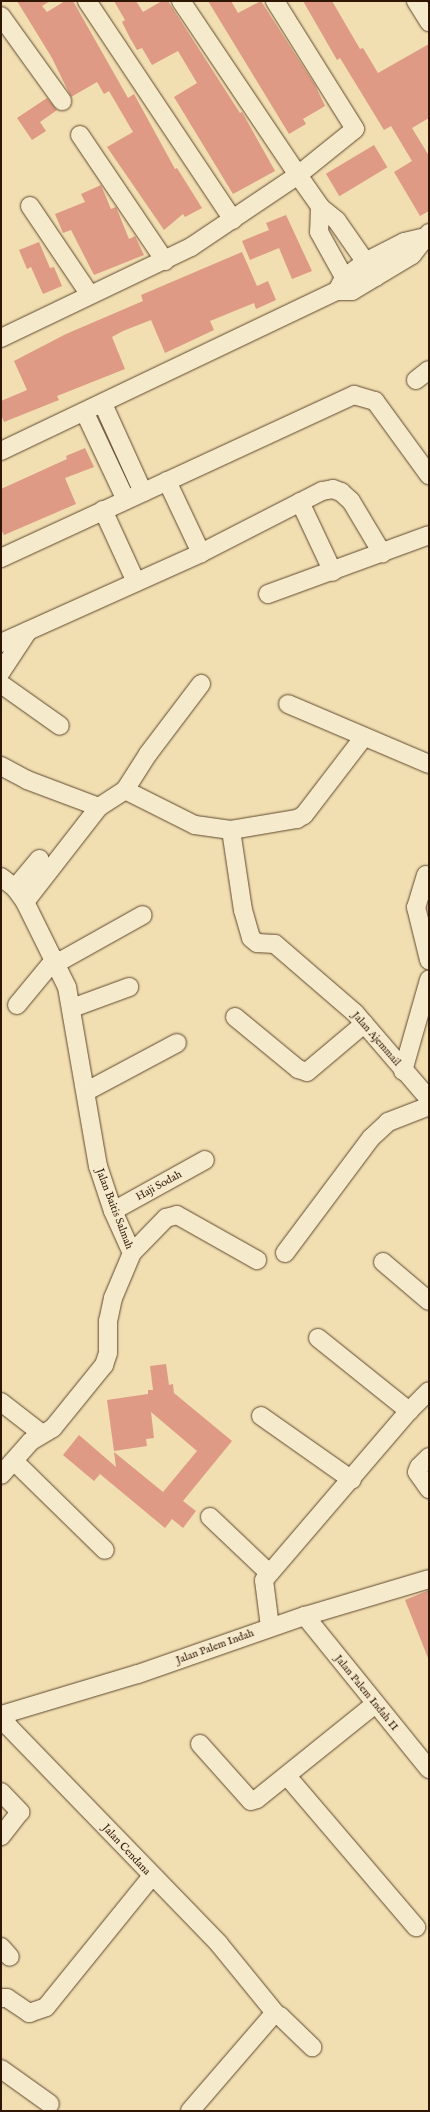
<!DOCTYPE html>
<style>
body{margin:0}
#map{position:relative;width:430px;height:2112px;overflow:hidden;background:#f1deb1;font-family:"IM FELL English",serif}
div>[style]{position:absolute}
.building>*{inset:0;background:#de9a84;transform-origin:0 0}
.roads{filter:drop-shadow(0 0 1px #5f482e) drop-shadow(0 0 1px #5f482e)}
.minor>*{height:18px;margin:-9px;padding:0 9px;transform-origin:9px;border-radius:9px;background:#f6eacc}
span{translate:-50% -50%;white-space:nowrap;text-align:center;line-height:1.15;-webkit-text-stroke:3px #f6eacc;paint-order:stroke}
.street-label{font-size:11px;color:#2e1603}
.frame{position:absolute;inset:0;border:2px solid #2e1603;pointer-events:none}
</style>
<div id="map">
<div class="building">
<div style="clip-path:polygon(17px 1px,50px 1px,42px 6px,47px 12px,65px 1px,73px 1px,128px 98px,134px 94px,175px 169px,177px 168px,202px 208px,185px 217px,183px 214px,164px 230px,107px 147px,133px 132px,109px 91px,104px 94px,97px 82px,71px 97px,52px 58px)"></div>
<div style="clip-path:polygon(114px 1px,136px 1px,143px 12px,162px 1px,168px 1px,240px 113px,242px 112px,275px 171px,233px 194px,174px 97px,197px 83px,178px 51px,152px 65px,142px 48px,137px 50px,130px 38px,122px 22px,125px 20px)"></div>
<div style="clip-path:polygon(208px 1px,231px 1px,238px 13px,261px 1px,315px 85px,325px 106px,303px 119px,306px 124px,289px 134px)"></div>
<div style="clip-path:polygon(303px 1px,332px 1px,360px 49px,363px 48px,378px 73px,429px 44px,429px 118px,412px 128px,429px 156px,429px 211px,420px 216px,394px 172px,412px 161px,391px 126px,384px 130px,340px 58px,337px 60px)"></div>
<div style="clip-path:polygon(47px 98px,57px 110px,40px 122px,46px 131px,32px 140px,17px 118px)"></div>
<div style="left:374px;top:145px;width:26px;height:56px;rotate:59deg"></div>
<div style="clip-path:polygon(101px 185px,111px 209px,116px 207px,129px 239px,135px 236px,144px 255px,94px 275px,71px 230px,63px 233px,55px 214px,85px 202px,81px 194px)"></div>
<div style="clip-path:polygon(286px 215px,312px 271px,292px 279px,279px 248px,250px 260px,242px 241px,269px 230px,266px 223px)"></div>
<div style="clip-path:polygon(39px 242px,50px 268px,54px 267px,62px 286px,43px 294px,31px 267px,27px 269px,19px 250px)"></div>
<div style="clip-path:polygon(242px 252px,257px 286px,268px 281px,276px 300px,256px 309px,254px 303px,210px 321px,214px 330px,165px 353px,151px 320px,123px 331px,112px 337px,125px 369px,57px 396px,59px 400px,4px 422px,1px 414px,1px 401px,27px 390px,14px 361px,66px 334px,143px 301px,141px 295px)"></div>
<div style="clip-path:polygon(85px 448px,94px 467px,65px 478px,76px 504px,4px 535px,1px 529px,1px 489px,67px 459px,66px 456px)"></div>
<div style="clip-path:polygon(166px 1364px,169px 1385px,173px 1384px,174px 1393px,232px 1441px,183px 1501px,196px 1511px,183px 1528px,172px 1519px,165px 1528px,100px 1474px,94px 1481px,63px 1455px,79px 1435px,116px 1467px,114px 1452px,163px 1492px,197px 1451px,151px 1412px,154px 1438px,146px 1439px,147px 1446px,114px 1451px,107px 1400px,148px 1394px,148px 1390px,153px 1390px,150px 1366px)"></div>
<div style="clip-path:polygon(429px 1590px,429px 1658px,428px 1658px,405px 1600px)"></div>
</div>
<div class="roads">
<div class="minor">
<div style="left:87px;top:1px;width:263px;rotate:56.3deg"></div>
<div style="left:181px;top:1px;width:210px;rotate:56.1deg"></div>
<div style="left:298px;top:175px;width:39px;rotate:55deg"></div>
<div style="left:320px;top:207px;width:22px;rotate:39deg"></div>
<div style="left:337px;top:221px;width:68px;rotate:55.1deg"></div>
<div style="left:416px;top:1px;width:25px;rotate:58deg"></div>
<div style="left:1px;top:16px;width:105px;rotate:54.3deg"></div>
<div style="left:80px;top:135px;width:152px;rotate:56deg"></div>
<div style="left:30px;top:206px;width:107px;rotate:56deg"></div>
<div style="left:320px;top:207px;width:25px;rotate:92deg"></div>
<div style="left:319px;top:232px;width:64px;rotate:61deg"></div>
<div style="left:337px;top:291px;width:15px;rotate:-62deg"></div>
<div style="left:344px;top:278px;width:26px;rotate:-37deg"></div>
<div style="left:365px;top:262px;width:44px;rotate:-27.1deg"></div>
<div style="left:404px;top:242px;width:22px;rotate:-13deg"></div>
<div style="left:1px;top:338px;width:211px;rotate:-25.6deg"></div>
<div style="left:191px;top:247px;width:129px;rotate:-33.9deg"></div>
<div style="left:298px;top:175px;width:73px;rotate:-38.9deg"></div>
<div style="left:355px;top:129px;width:151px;rotate:-122deg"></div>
<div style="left:416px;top:380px;width:16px;rotate:-38deg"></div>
<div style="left:103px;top:404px;width:97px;rotate:65.6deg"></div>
<div style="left:85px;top:413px;width:96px;rotate:64.8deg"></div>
<div style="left:1px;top:451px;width:372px;rotate:-25.5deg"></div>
<div style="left:337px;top:291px;width:15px"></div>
<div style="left:352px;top:291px;width:70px;rotate:-31deg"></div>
<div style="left:412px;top:255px;width:28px;rotate:-52deg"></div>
<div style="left:167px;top:481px;width:80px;rotate:64.7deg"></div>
<div style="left:300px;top:502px;width:77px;rotate:64.8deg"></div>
<div style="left:103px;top:510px;width:79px;rotate:65.4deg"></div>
<div style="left:1px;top:558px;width:389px;rotate:-24.8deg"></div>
<div style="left:354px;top:395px;width:22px;rotate:16deg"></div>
<div style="left:375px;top:401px;width:92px;rotate:53.9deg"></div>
<div style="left:268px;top:594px;width:171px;rotate:-20.1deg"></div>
<div style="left:1px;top:643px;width:219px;rotate:-24.2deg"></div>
<div style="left:201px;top:553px;width:136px;rotate:-27.1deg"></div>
<div style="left:322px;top:491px;width:11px;rotate:-10deg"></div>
<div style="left:333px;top:489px;width:9px;rotate:21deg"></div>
<div style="left:341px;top:492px;width:13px;rotate:42deg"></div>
<div style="left:351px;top:501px;width:61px;rotate:59.2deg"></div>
<div style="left:1px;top:672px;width:49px;rotate:-56.6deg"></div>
<div style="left:1px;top:684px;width:72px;rotate:35.4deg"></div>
<div style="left:288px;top:704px;width:153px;rotate:23.1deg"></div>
<div style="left:1px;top:766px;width:30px;rotate:28deg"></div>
<div style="left:27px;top:780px;width:77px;rotate:20.6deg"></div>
<div style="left:125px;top:790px;width:43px;rotate:-57.4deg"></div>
<div style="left:148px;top:754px;width:88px;rotate:-52.9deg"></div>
<div style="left:231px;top:830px;width:81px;rotate:81.5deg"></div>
<div style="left:243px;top:910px;width:29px;rotate:74deg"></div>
<div style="left:251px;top:938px;width:8px;rotate:40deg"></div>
<div style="left:257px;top:943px;width:18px;rotate:3deg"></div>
<div style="left:275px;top:944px;width:106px;rotate:40.8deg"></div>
<div style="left:355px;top:1013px;width:113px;rotate:49.3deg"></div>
<div style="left:426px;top:875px;width:34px;rotate:107deg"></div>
<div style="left:416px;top:907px;width:55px;rotate:76.2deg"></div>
<div style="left:1px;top:877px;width:18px;rotate:38deg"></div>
<div style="left:15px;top:888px;width:17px;rotate:54deg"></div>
<div style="left:25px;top:902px;width:95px;rotate:63.7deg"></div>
<div style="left:67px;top:987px;width:182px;rotate:80.2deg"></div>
<div style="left:98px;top:1166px;width:47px;rotate:71.6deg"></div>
<div style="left:113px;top:1211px;width:46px;rotate:65.7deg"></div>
<div style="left:132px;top:1253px;width:49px;rotate:112.9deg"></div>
<div style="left:113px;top:1298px;width:24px;rotate:102deg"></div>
<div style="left:108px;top:1321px;width:32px;rotate:90deg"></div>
<div style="left:108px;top:1353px;width:13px;rotate:108deg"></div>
<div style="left:104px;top:1365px;width:81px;rotate:129deg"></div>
<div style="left:53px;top:1428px;width:26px;rotate:149deg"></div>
<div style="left:31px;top:1441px;width:45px;rotate:131.4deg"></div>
<div style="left:15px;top:888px;width:38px;rotate:-50deg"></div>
<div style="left:25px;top:902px;width:120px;rotate:-52.1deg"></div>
<div style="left:99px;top:807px;width:31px;rotate:-33deg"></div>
<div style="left:125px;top:790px;width:78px;rotate:26.6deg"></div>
<div style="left:195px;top:825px;width:36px;rotate:8deg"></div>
<div style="left:231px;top:830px;width:67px;rotate:-9.5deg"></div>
<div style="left:297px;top:819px;width:8px;rotate:-30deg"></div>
<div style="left:304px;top:815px;width:97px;rotate:-52.5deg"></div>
<div style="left:57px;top:963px;width:98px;rotate:-29.2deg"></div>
<div style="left:17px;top:1005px;width:60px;rotate:-50.4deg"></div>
<div style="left:72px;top:1008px;width:61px;rotate:-20.2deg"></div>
<div style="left:235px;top:1017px;width:82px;rotate:39.5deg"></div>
<div style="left:298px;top:1069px;width:9px;rotate:18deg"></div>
<div style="left:307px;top:1072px;width:75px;rotate:-40.1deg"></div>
<div style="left:403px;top:1071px;width:95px;rotate:-74.1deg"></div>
<div style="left:87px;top:1091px;width:102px;rotate:-28.1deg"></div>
<div style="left:113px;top:1211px;width:105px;rotate:-29deg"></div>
<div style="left:132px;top:1253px;width:49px;rotate:-45.8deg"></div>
<div style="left:166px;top:1218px;width:11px;rotate:-15deg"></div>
<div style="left:177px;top:1215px;width:92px;rotate:29.4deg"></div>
<div style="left:285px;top:1253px;width:144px;rotate:-53.2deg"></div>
<div style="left:371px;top:1138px;width:23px;rotate:-43deg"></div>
<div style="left:388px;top:1122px;width:44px;rotate:-21.3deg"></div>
<div style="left:383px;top:1262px;width:60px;rotate:40.3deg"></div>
<div style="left:318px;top:1338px;width:117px;rotate:38.7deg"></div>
<div style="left:1px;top:1402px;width:51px;rotate:37.8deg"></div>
<div style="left:261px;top:1416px;width:111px;rotate:35.1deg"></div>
<div style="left:429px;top:1457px;width:14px;rotate:135deg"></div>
<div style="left:419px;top:1467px;width:5px;rotate:112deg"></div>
<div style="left:417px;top:1472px;width:21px;rotate:55deg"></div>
<div style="left:14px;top:1461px;width:127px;rotate:44.4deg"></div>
<div style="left:210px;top:1517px;width:81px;rotate:43.5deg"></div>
<div style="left:305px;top:1616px;width:197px;rotate:51deg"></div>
<div style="left:270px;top:1627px;width:47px;rotate:-97.3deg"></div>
<div style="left:264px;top:1580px;width:223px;rotate:-49.4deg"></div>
<div style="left:409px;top:1411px;width:28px;rotate:-45deg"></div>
<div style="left:1px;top:1715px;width:143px;rotate:-16.7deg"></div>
<div style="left:138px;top:1674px;width:177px;rotate:-19.2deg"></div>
<div style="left:305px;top:1616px;width:129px;rotate:-16.6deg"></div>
<div style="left:2px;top:1715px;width:14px;rotate:60deg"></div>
<div style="left:9px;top:1727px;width:302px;rotate:45.9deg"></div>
<div style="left:219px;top:1944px;width:90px;rotate:50.8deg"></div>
<div style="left:200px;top:1744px;width:76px;rotate:48.2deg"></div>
<div style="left:251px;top:1801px;width:6px;rotate:-18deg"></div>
<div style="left:257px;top:1799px;width:151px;rotate:-38.8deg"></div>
<div style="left:287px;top:1776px;width:199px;rotate:49.5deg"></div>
<div style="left:1px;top:1792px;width:28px;rotate:46deg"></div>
<div style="left:20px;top:1812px;width:31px;rotate:128deg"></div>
<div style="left:1px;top:1947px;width:13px;rotate:48deg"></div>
<div style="left:1px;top:1998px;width:6px"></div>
<div style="left:7px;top:1998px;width:27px;rotate:34deg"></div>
<div style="left:29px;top:2013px;width:18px;rotate:-19deg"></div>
<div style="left:46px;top:2007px;width:169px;rotate:-51deg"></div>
<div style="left:1px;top:2069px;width:60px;rotate:35.5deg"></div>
<div style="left:190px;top:2111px;width:127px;rotate:-49.2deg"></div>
<div style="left:273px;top:2015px;width:7px;rotate:8deg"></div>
<div style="left:280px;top:2016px;width:45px;rotate:44.1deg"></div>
</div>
</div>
<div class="street-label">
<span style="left:376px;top:1039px;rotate:49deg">Jalan Ajemmail</span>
<span style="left:159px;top:1186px;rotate:-29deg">Haji Sodah</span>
<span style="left:114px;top:1209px;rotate:69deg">Jalan Baitis Salmah</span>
<span style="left:215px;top:1647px;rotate:-20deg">Jalan Palem Indah</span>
<span style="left:366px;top:1693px;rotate:51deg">Jalan Palem Indah II</span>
<span style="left:126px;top:1850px;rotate:47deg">Jalan Cendana</span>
</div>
<div class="frame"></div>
</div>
